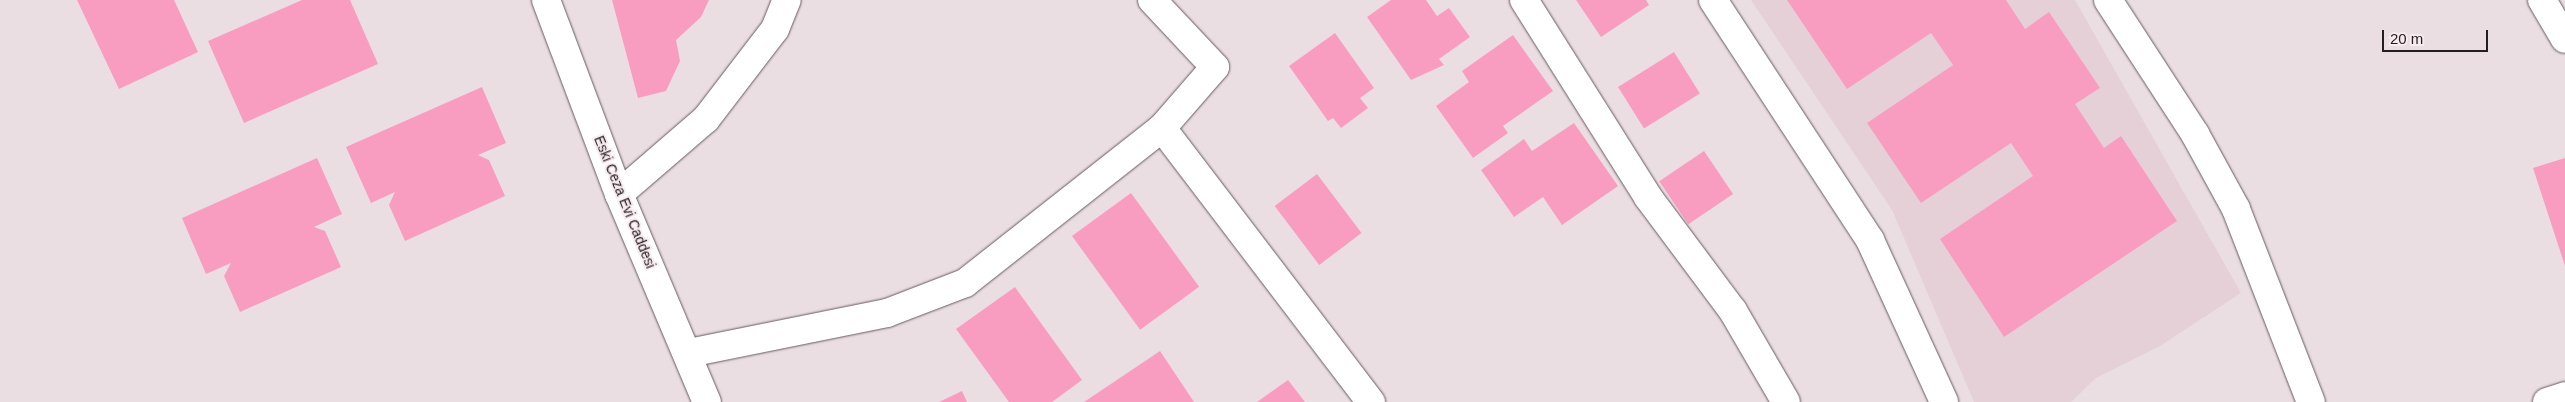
<!DOCTYPE html>
<style>
body{margin:0}
#map{position:relative;width:2565px;height:402px;overflow:hidden;background:#ebdee2;font-family:Helvetica,sans-serif}
div>[style]{position:absolute}
.built>*{inset:0;background:#e5d0d7}
.building>*{inset:0;background:#f99dc0;transform-origin:0 0}
.roads{filter:drop-shadow(0 0 1px #665b5f) drop-shadow(0 0 1px #665b5f)}
.minor>*{height:28px;margin:-14px;padding:0 14px;transform-origin:14px;border-radius:14px;background:#fff}
span{translate:-50% -50%;white-space:nowrap;text-align:center;line-height:1.15;-webkit-text-stroke:4px #f8ebef;paint-order:stroke}
.street-label{font-size:14px;color:#231f20}
.scale{position:absolute;left:2382px;top:30px;width:106px;height:22px;box-sizing:border-box;border:2px solid #231f20;border-top:0;padding-left:6px;font-size:15px;line-height:18px;white-space:nowrap;color:#231f20;-webkit-text-stroke:4px #f8ebef;paint-order:stroke}
</style>
<div id="map">
<div class="built">
<div style="clip-path:polygon(1751px 0,2075px 0,2241px 293px,2160px 346px,2096px 378px,2071px 402px,1974px 402px,1892px 210px)"></div>
</div>
<div class="building">
<div style="clip-path:polygon(77px 0,174px 0,198px 52px,119px 89px)"></div>
<div style="clip-path:polygon(302px 0,350px 0,378px 64px,244px 123px,208px 41px)"></div>
<div style="clip-path:polygon(612px 0,709px 0,701px 17px,676px 40px,680px 61px,666px 91px,638px 98px)"></div>
<div style="clip-path:polygon(1391px 0,1426px 0,1437px 16px,1449px 8px,1470px 37px,1439px 59px,1444px 65px,1411px 80px,1367px 17px)"></div>
<div style="clip-path:polygon(1576px 0,1646px 0,1649px 5px,1601px 37px)"></div>
<div style="clip-path:polygon(1787px 0,2006px 0,2025px 29px,2049px 12px,2100px 88px,2075px 104px,2104px 148px,2121px 136px,2177px 221px,2004px 337px,1940px 239px,2033px 176px,2011px 143px,1921px 203px,1867px 123px,1953px 65px,1931px 33px,1847px 89px)"></div>
<div style="clip-path:polygon(1335px 33px,1374px 88px,1360px 98px,1368px 108px,1341px 128px,1333px 118px,1328px 121px,1289px 66px)"></div>
<div style="clip-path:polygon(1513px 35px,1553px 91px,1503px 126px,1508px 133px,1473px 158px,1436px 106px,1469px 82px,1462px 71px)"></div>
<div style="left:1674px;top:52px;width:49px;height:66px;rotate:58deg"></div>
<div style="clip-path:polygon(482px 87px,506px 143px,478px 155px,489px 160px,505px 196px,405px 241px,389px 205px,395px 192px,371px 203px,346px 147px)"></div>
<div style="clip-path:polygon(1574px 123px,1618px 186px,1562px 225px,1543px 197px,1514px 217px,1481px 170px,1524px 139px,1532px 151px)"></div>
<div style="left:1704px;top:151px;width:52px;height:54px;rotate:56deg"></div>
<div style="clip-path:polygon(317px 158px,342px 214px,314px 227px,325px 231px,341px 267px,240px 312px,224px 276px,231px 263px,206px 274px,182px 218px)"></div>
<div style="clip-path:polygon(2565px 158px,2565px 266px,2533px 168px)"></div>
<div style="left:1317px;top:174px;width:74px;height:53px;rotate:53deg"></div>
<div style="left:1131px;top:193px;width:116px;height:73px;rotate:54deg"></div>
<div style="clip-path:polygon(1015px 287px,1082px 380px,1052px 402px,1009px 402px,956px 329px)"></div>
<div style="clip-path:polygon(1160px 351px,1194px 402px,1084px 402px)"></div>
<div style="clip-path:polygon(1288px 380px,1305px 402px,1257px 402px)"></div>
<div style="clip-path:polygon(962px 391px,967px 402px,939px 402px)"></div>
</div>
<div class="roads">
<div class="minor">
<div style="left:546px;top:0;width:207px;rotate:69.4deg"></div>
<div style="left:619px;top:194px;width:226px;rotate:67.1deg"></div>
<div style="left:1152px;top:0;width:92px;rotate:46.8deg"></div>
<div style="left:1215px;top:67px;width:81px;rotate:131deg"></div>
<div style="left:1162px;top:128px;width:345px;rotate:52.7deg"></div>
<div style="left:1524px;top:0;width:233px;rotate:57.8deg"></div>
<div style="left:1648px;top:197px;width:142px;rotate:53.3deg"></div>
<div style="left:1733px;top:311px;width:105px;rotate:59.8deg"></div>
<div style="left:1713px;top:0;width:287px;rotate:56.8deg"></div>
<div style="left:1870px;top:240px;width:178px;rotate:65.4deg"></div>
<div style="left:2108px;top:0;width:160px;rotate:57deg"></div>
<div style="left:2195px;top:134px;width:85px;rotate:61.3deg"></div>
<div style="left:2236px;top:209px;width:207px;rotate:68.8deg"></div>
<div style="left:2542px;top:0;width:45px;rotate:59.5deg"></div>
<div style="left:619px;top:194px;width:115px;rotate:-40.8deg"></div>
<div style="left:706px;top:119px;width:113px;rotate:-52.5deg"></div>
<div style="left:775px;top:29px;width:31px;rotate:-68deg"></div>
<div style="left:689px;top:353px;width:202px;rotate:-11.4deg"></div>
<div style="left:887px;top:313px;width:84px;rotate:-21deg"></div>
<div style="left:965px;top:283px;width:251px;rotate:-38.2deg"></div>
<div style="left:2547px;top:402px;width:19px;rotate:-18deg"></div>
</div>
</div>
<div class="street-label">
<span style="left:625px;top:202px;rotate:68deg">Eski Ceza Evi Caddesi</span>
</div>
<div class="scale">20 m</div>
</div>
